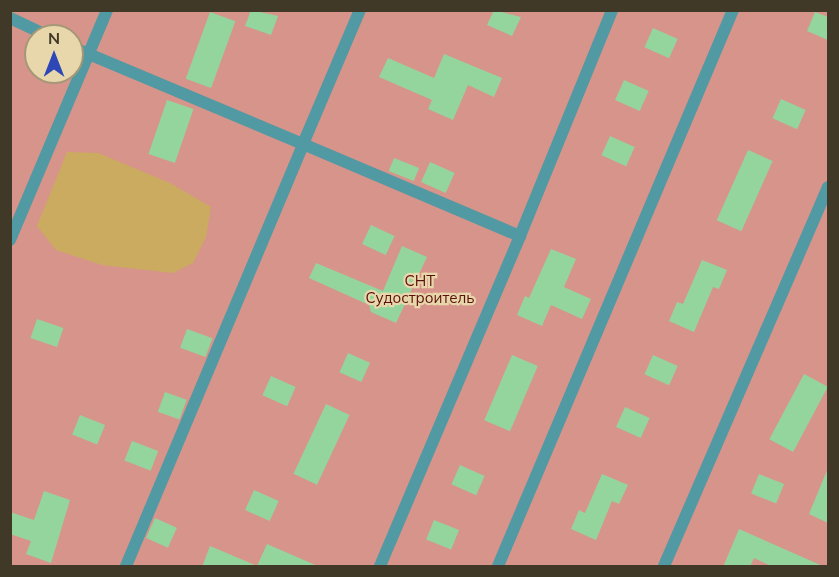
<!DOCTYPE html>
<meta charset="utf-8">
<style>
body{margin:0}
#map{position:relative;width:839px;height:577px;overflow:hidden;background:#e9d7ac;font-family:Mulish,sans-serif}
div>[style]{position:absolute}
.green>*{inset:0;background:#d7948b}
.water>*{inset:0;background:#caab5f}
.building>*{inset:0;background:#94d59d;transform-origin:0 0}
.service>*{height:12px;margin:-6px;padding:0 6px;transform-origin:6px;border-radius:6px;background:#5199a3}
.minor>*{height:12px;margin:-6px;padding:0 6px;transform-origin:6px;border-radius:6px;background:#5199a3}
span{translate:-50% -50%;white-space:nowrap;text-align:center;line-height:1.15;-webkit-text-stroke:4.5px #e9d7ac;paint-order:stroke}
.park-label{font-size:15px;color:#5a100d}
.frame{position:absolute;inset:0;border:12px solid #403928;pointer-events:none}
.north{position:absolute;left:24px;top:24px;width:60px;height:60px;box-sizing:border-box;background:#e9d7ac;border:2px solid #a59877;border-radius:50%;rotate:0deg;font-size:16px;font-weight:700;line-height:24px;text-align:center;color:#403928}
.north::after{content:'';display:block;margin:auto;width:21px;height:27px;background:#2d47b7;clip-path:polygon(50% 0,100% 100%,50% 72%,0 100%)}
</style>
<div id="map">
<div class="green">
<div style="clip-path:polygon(evenodd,11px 11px,828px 11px,828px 566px,11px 566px,11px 11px,36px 36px,72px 36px,72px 72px,36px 72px,36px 36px)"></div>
</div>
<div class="water">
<div style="clip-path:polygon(67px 152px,98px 153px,170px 183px,211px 207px,206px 237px,193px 263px,173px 273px,102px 265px,56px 250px,37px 226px)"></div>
</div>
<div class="building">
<div style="clip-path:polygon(251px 10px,278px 16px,271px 35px,245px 26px)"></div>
<div style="clip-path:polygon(494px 10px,521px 17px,512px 36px,487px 25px)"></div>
<div style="left:210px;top:12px;width:27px;height:71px;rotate:20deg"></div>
<div style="clip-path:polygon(815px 12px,828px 17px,828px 40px,807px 31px)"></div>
<div style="left:653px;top:28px;width:27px;height:21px;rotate:24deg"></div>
<div style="clip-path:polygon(444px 54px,502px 78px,494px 97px,468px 85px,453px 120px,428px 109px,432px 100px,379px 77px,388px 58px,434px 78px)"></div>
<div style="left:624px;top:80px;width:27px;height:22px;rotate:24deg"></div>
<div style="left:781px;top:99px;width:27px;height:21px;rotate:24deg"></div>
<div style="left:167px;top:100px;width:28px;height:57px;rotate:19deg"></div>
<div style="left:610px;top:136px;width:27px;height:21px;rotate:24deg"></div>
<div style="left:748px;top:150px;width:27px;height:77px;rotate:24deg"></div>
<div style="left:394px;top:158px;width:27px;height:14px;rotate:22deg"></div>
<div style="left:430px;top:162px;width:27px;height:22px;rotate:24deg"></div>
<div style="left:371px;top:225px;width:26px;height:21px;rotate:25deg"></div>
<div style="clip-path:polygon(402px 246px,427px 257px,396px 323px,371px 312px,369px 305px,309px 278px,316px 263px,383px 291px)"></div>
<div style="clip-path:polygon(551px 249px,576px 259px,564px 287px,591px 299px,582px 319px,551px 305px,542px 326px,517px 315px,525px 296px,529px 298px)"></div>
<div style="clip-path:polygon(702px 260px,727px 270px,719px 289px,713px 287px,694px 332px,669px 321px,677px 302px,683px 304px)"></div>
<div style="left:37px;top:319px;width:28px;height:20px;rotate:19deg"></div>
<div style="left:187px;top:329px;width:27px;height:20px;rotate:20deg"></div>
<div style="left:348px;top:353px;width:24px;height:21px;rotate:24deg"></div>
<div style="left:512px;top:355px;width:28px;height:71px;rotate:23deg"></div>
<div style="left:653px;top:355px;width:27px;height:21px;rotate:24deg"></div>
<div style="left:804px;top:374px;width:27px;height:74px;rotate:28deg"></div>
<div style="left:271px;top:376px;width:27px;height:21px;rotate:24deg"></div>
<div style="left:165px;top:392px;width:23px;height:21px;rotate:20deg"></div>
<div style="left:326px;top:404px;width:26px;height:77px;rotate:25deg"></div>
<div style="left:625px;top:407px;width:27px;height:22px;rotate:24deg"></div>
<div style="left:80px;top:415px;width:27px;height:21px;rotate:22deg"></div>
<div style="left:132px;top:441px;width:28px;height:21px;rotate:21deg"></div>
<div style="left:460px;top:465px;width:27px;height:21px;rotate:24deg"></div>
<div style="clip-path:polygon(828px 468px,828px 523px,809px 514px)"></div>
<div style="clip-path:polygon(602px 474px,628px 485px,619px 504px,612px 501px,596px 540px,571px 529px,579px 510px,585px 513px)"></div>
<div style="left:759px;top:474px;width:27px;height:21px;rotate:22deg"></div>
<div style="left:254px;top:490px;width:27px;height:22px;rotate:24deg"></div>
<div style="clip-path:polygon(44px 491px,70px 500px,51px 563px,26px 554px,31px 541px,10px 534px,10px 512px,34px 520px)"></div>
<div style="left:155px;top:518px;width:24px;height:22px;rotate:24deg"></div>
<div style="left:434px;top:520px;width:27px;height:21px;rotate:22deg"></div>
<div style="clip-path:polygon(739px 529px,825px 567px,773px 567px,754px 558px,750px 567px,723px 567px)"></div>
<div style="clip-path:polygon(267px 544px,320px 567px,202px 567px,210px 546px,257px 566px)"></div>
</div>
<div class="service">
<div style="left:10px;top:18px;width:42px;rotate:25.3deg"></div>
<div style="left:72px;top:47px;width:251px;rotate:22.8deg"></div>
<div style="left:303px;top:144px;width:146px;rotate:-67deg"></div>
<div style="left:126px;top:566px;width:458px;rotate:-67.2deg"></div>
<div style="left:303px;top:144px;width:236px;rotate:23deg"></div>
<div style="left:520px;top:236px;width:244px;rotate:-67.8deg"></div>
<div style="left:380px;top:566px;width:358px;rotate:-67deg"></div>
<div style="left:498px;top:566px;width:604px;rotate:-67.09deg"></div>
<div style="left:664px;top:566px;width:413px;rotate:-66.6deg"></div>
</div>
<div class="minor">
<div style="left:10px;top:240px;width:250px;rotate:-67.1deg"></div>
</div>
<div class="park-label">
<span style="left:420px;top:289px">СНТ<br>Судостроитель</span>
</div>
<div class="frame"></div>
<div class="north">N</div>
</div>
